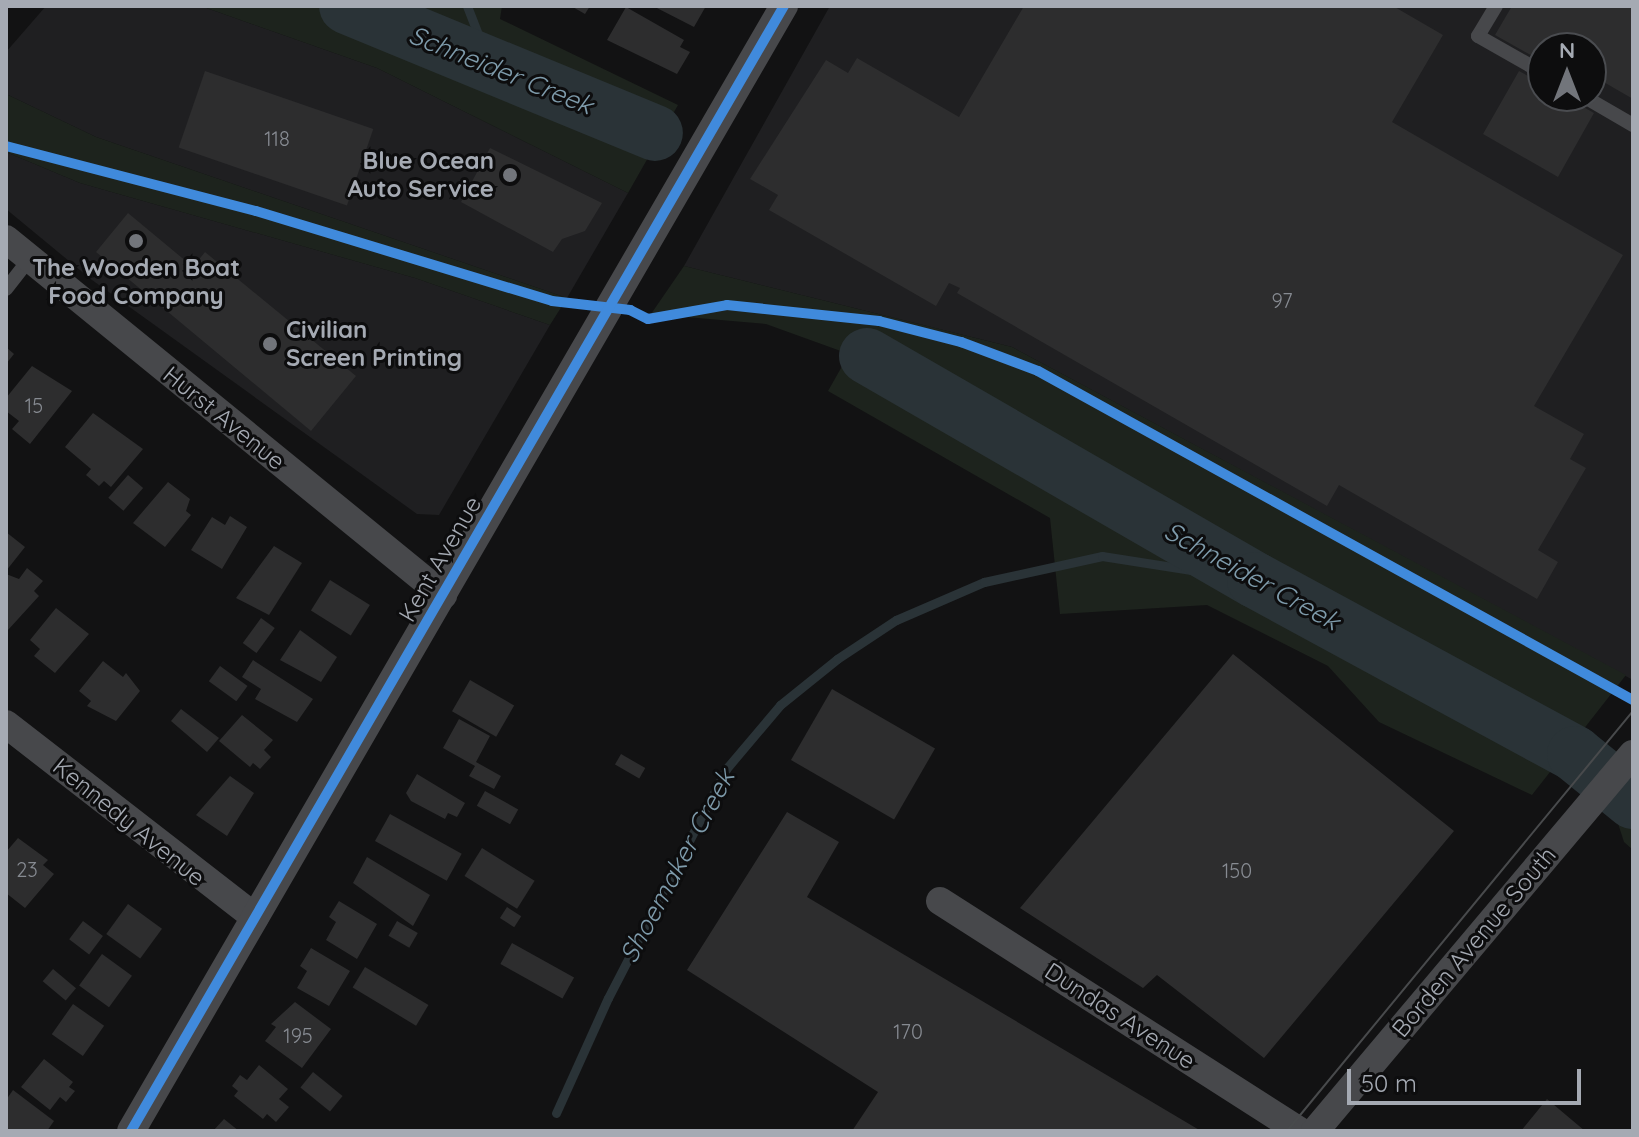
<!DOCTYPE html>
<style>
body{margin:0}
#map{position:relative;width:1639px;height:1137px;overflow:hidden;background:#121213;font-family:Quicksand,sans-serif}
div>[style]{position:absolute}
.built>*{inset:0;background:#1f1f21}
.green>*{inset:0;background:#1d231d}
.stream>*{height:9px;margin:-4.5px;padding:0 4.5px;transform-origin:4.5px;border-radius:4.5px;background:#2a3337}
.river>*{height:56px;margin:-28px;padding:0 28px;transform-origin:28px;border-radius:28px;background:#2a3337}
.building>*{inset:0;background:#2d2d2e;transform-origin:0 0}
.lane>*{height:14px;margin:-7px;padding:0 7px;transform-origin:7px;border-radius:7px;background:#47484b}
.street>*{height:28px;margin:-14px;padding:0 14px;transform-origin:14px;border-radius:14px;background:#47484b}
.tram>*{height:2px;margin:-1px;padding:0 1px;transform-origin:1px;border-radius:1px;background:#484a4c}
.cycleway>*{height:10px;margin:-5px;padding:0 5px;transform-origin:5px;border-radius:5px;background:#408adc}
.dots>*{width:22px;height:22px;translate:-50% -50%;box-sizing:border-box;border:4px solid #0d0d0e;border-radius:50%}
span{translate:-50% -50%;white-space:nowrap;text-align:center;line-height:1.15;-webkit-text-stroke:6px #0d0d0e;paint-order:stroke}
.number-label{font-size:20px;color:#878b92}
.number-label span{-webkit-text-stroke-width:0}
.poi-label{font-size:24px;color:#a5aab3;font-weight:700}
.right{translate:-100% -50%;text-align:right}
.left{translate:0 -50%;text-align:left}
.street-label{font-size:24px;color:#a5aab3}
.water-label{font-size:26px;color:#7e9bab;font-style:italic}
.frame{position:absolute;inset:0;border:8px solid #a5aab3;pointer-events:none}
.north{position:absolute;left:1527px;top:32px;width:80px;height:80px;box-sizing:border-box;background:#0d0d0e;border:2px solid #4a4c50;border-radius:50%;rotate:0deg;font-size:22px;font-weight:700;line-height:32px;text-align:center;color:#a5aab3}
.north::after{content:'';display:block;margin:auto;width:28px;height:36px;background:#72757b;clip-path:polygon(50% 0,100% 100%,50% 72%,0 100%)}
.scale{position:absolute;left:1347px;top:1069px;width:234px;height:36px;box-sizing:border-box;border:4px solid #a5aab3;border-top:0;padding-left:10px;font-size:24px;line-height:28px;white-space:nowrap;color:#a5aab3;-webkit-text-stroke:6px #0d0d0e;paint-order:stroke}
</style>
<div id="map">
<div class="built">
<div style="clip-path:polygon(46px 6px,201px 6px,377px 68px,628px 193px,567px 298px,96px 137px,6px 94px,6px 52px)"></div>
<div style="clip-path:polygon(evenodd,830px 6px,1633px 6px,1633px 680px,1012px 347px,684px 266px,830px 6px,1543px 48px,1591px 48px,1591px 96px,1543px 96px,1543px 48px)"></div>
<div style="clip-path:polygon(6px 152px,80px 183px,415px 278px,550px 325px,439px 515px,417px 514px,92px 280px,6px 209px)"></div>
</div>
<div class="green">
<div style="clip-path:polygon(201px 6px,502px 6px,500px 19px,678px 105px,628px 193px,377px 68px)"></div>
<div style="clip-path:polygon(6px 94px,96px 137px,567px 298px,550px 325px,415px 278px,80px 183px,6px 152px)"></div>
<div style="clip-path:polygon(684px 266px,1012px 347px,1626px 675px,1532px 795px,1379px 722px,1328px 666px,1207px 605px,1060px 614px,1050px 518px,828px 391px,849px 354px,766px 324px,651px 314px)"></div>
<div style="clip-path:polygon(1633px 787px,1633px 850px,1624px 842px,1613px 808px)"></div>
</div>
<div class="stream">
<div style="left:467px;top:6px;width:63px;rotate:68.7deg"></div>
<div style="left:556px;top:1113px;width:126px;rotate:-65.7deg"></div>
<div style="left:608px;top:998px;width:258px;rotate:-62.7deg"></div>
<div style="left:726px;top:769px;width:84px;rotate:-49.8deg"></div>
<div style="left:780px;top:705px;width:73px;rotate:-38.9deg"></div>
<div style="left:837px;top:659px;width:71px;rotate:-33.5deg"></div>
<div style="left:896px;top:620px;width:96px;rotate:-23.4deg"></div>
<div style="left:984px;top:582px;width:121px;rotate:-12.4deg"></div>
<div style="left:1102px;top:556px;width:155px;rotate:8.9deg"></div>
</div>
<div class="river">
<div style="left:347px;top:6px;width:333px;rotate:22.4deg"></div>
<div style="left:867px;top:356px;width:448px;rotate:30deg"></div>
<div style="left:1255px;top:580px;width:364px;rotate:28.5deg"></div>
<div style="left:1575px;top:754px;width:75px;rotate:39deg"></div>
</div>
<div class="building">
<div style="clip-path:polygon(571px 6px,590px 6px,585px 14px)"></div>
<div style="clip-path:polygon(653px 6px,706px 6px,694px 27px)"></div>
<div style="clip-path:polygon(1024px 6px,1393px 6px,1443px 35px,1392px 122px,1623px 255px,1534px 406px,1584px 434px,1570px 459px,1586px 468px,1538px 550px,1558px 562px,1537px 599px,1339px 485px,1327px 506px,957px 293px,960px 288px,949px 283px,936px 306px,769px 210px,778px 195px,750px 179px,826px 60px,848px 73px,857px 58px,959px 117px)"></div>
<div style="clip-path:polygon(1512px 6px,1633px 6px,1633px 99px,1595px 77px,1591px 84px,1591px 48px,1543px 48px,1543px 62px,1495px 35px)"></div>
<div style="clip-path:polygon(626px 7px,684px 40px,680px 47px,690px 52px,677px 74px,607px 40px)"></div>
<div style="left:205px;top:71px;width:178px;height:81px;rotate:19deg"></div>
<div style="clip-path:polygon(1519px 71px,1543px 84px,1543px 96px,1564px 96px,1594px 113px,1558px 177px,1483px 134px)"></div>
<div style="clip-path:polygon(490px 148px,602px 203px,585px 231px,562px 239px,553px 252px,461px 202px)"></div>
<div style="clip-path:polygon(128px 213px,193px 267px,205px 252px,356px 376px,311px 431px,96px 252px)"></div>
<div style="clip-path:polygon(6px 347px,14px 354px,6px 364px)"></div>
<div style="clip-path:polygon(32px 366px,72px 391px,30px 444px,12px 429px,19px 421px,6px 411px,6px 398px)"></div>
<div style="clip-path:polygon(93px 413px,143px 449px,111px 487px,104px 481px,99px 486px,86px 475px,91px 469px,65px 447px)"></div>
<div style="left:128px;top:475px;width:20px;height:30px;rotate:41deg"></div>
<div style="clip-path:polygon(168px 482px,190px 499px,186px 511px,191px 515px,165px 547px,133px 523px)"></div>
<div style="clip-path:polygon(230px 516px,247px 527px,222px 569px,191px 550px,212px 517px,225px 525px)"></div>
<div style="clip-path:polygon(6px 532px,25px 547px,6px 571px)"></div>
<div style="clip-path:polygon(274px 546px,302px 563px,269px 615px,236px 598px)"></div>
<div style="clip-path:polygon(27px 568px,43px 581px,34px 591px,39px 596px,8px 630px,6px 574px,19px 579px)"></div>
<div style="left:330px;top:580px;width:47px;height:36px;rotate:32deg"></div>
<div style="clip-path:polygon(56px 608px,89px 634px,55px 673px,34px 656px,40px 649px,30px 640px)"></div>
<div style="left:261px;top:618px;width:17px;height:31px;rotate:36deg"></div>
<div style="clip-path:polygon(300px 630px,337px 657px,321px 682px,280px 660px)"></div>
<div style="clip-path:polygon(1233px 654px,1454px 831px,1264px 1058px,1157px 975px,1143px 988px,1020px 908px)"></div>
<div style="clip-path:polygon(253px 660px,313px 699px,297px 722px,255px 699px,261px 689px,242px 677px)"></div>
<div style="clip-path:polygon(103px 661px,123px 677px,126px 673px,140px 691px,116px 721px,87px 706px,91px 701px,79px 691px)"></div>
<div style="left:220px;top:666px;width:34px;height:19px;rotate:36deg"></div>
<div style="left:470px;top:680px;width:51px;height:36px;rotate:30deg"></div>
<div style="left:832px;top:689px;width:119px;height:82px;rotate:30deg"></div>
<div style="clip-path:polygon(181px 709px,219px 738px,207px 752px,171px 721px)"></div>
<div style="clip-path:polygon(242px 715px,273px 740px,264px 750px,271px 757px,260px 769px,253px 763px,250px 767px,219px 741px)"></div>
<div style="clip-path:polygon(459px 719px,490px 736px,476px 762px,501px 776px,494px 789px,469px 776px,475px 766px,443px 748px)"></div>
<div style="left:621px;top:754px;width:28px;height:12px;rotate:30deg"></div>
<div style="clip-path:polygon(417px 774px,465px 803px,457px 817px,448px 813px,445px 819px,411px 801px,406px 793px)"></div>
<div style="clip-path:polygon(230px 776px,254px 793px,227px 836px,196px 815px)"></div>
<div style="left:485px;top:791px;width:38px;height:17px;rotate:29deg"></div>
<div style="clip-path:polygon(787px 812px,839px 842px,807px 897px,1201px 1131px,852px 1131px,878px 1092px,687px 970px)"></div>
<div style="left:390px;top:814px;width:82px;height:31px;rotate:29deg"></div>
<div style="clip-path:polygon(18px 838px,48px 860px,43px 865px,54px 874px,25px 908px,6px 893px,6px 852px)"></div>
<div style="left:482px;top:848px;width:62px;height:33px;rotate:32deg"></div>
<div style="clip-path:polygon(367px 857px,430px 895px,413px 926px,353px 883px)"></div>
<div style="clip-path:polygon(339px 901px,377px 924px,357px 959px,326px 940px,336px 922px,329px 917px)"></div>
<div style="left:128px;top:904px;width:42px;height:37px;rotate:36deg"></div>
<div style="left:507px;top:907px;width:17px;height:13px;rotate:33deg"></div>
<div style="left:83px;top:921px;width:25px;height:23px;rotate:37deg"></div>
<div style="left:397px;top:921px;width:24px;height:17px;rotate:30deg"></div>
<div style="left:512px;top:943px;width:71px;height:24px;rotate:29deg"></div>
<div style="clip-path:polygon(311px 948px,350px 971px,329px 1006px,297px 988px,307px 971px,300px 966px)"></div>
<div style="left:102px;top:954px;width:37px;height:39px;rotate:36deg"></div>
<div style="left:365px;top:967px;width:74px;height:24px;rotate:31deg"></div>
<div style="left:53px;top:969px;width:30px;height:16px;rotate:40deg"></div>
<div style="clip-path:polygon(295px 1002px,331px 1029px,302px 1068px,265px 1041px,276px 1027px,271px 1024px)"></div>
<div style="left:73px;top:1004px;width:38px;height:37px;rotate:35deg"></div>
<div style="clip-path:polygon(44px 1059px,73px 1082px,69px 1087px,75px 1091px,66px 1102px,60px 1097px,50px 1110px,21px 1087px)"></div>
<div style="clip-path:polygon(259px 1065px,288px 1089px,279px 1099px,289px 1107px,276px 1122px,267px 1114px,263px 1119px,234px 1096px,238px 1091px,232px 1086px,240px 1075px,247px 1080px)"></div>
<div style="left:313px;top:1072px;width:38px;height:20px;rotate:39deg"></div>
<div style="clip-path:polygon(13px 1090px,54px 1121px,47px 1131px,6px 1131px,6px 1100px)"></div>
<div style="clip-path:polygon(1547px 1099px,1585px 1131px,1521px 1131px)"></div>
<div style="clip-path:polygon(224px 1119px,239px 1131px,213px 1131px)"></div>
</div>
<div class="lane">
<div style="left:1496px;top:6px;width:35px;rotate:121deg"></div>
<div style="left:1478px;top:36px;width:75px;rotate:29.6deg"></div>
<div style="left:1583px;top:96px;width:58px;rotate:30.1deg"></div>
<div style="left:6px;top:289px;width:39px;rotate:-52deg"></div>
</div>
<div class="street">
<div style="left:6px;top:239px;width:564px;rotate:39.17deg"></div>
<div style="left:6px;top:724px;width:315px;rotate:37.8deg"></div>
<div style="left:940px;top:901px;width:426px;rotate:32.6deg"></div>
<div style="left:131px;top:1131px;width:1301px;rotate:-59.87deg"></div>
<div style="left:1315px;top:1131px;width:493px;rotate:-49.9deg"></div>
</div>
<div class="tram">
<div style="left:1287px;top:1131px;width:544px;rotate:-50.52deg"></div>
</div>
<div class="cycleway">
<div style="left:6px;top:146px;width:258px;rotate:14.6deg"></div>
<div style="left:256px;top:211px;width:309px;rotate:16.9deg"></div>
<div style="left:552px;top:301px;width:79px;rotate:6.6deg"></div>
<div style="left:630px;top:310px;width:20px;rotate:27deg"></div>
<div style="left:648px;top:319px;width:80px;rotate:-10deg"></div>
<div style="left:727px;top:305px;width:153px;rotate:6deg"></div>
<div style="left:879px;top:321px;width:85px;rotate:14.4deg"></div>
<div style="left:961px;top:342px;width:82px;rotate:20.6deg"></div>
<div style="left:1038px;top:371px;width:680px;rotate:28.94deg"></div>
<div style="left:131px;top:1131px;width:1301px;rotate:-59.87deg"></div>
</div>
<div class="dots">
<div style="left:510px;top:175px;background:#72757b"></div>
<div style="left:136px;top:241px;background:#72757b"></div>
<div style="left:270px;top:344px;background:#72757b"></div>
</div>
<div class="number-label">
<span style="left:277px;top:138px">118</span>
<span style="left:1282px;top:300px">97</span>
<span style="left:34px;top:405px">15</span>
<span style="left:27px;top:869px">23</span>
<span style="left:1237px;top:870px">150</span>
<span style="left:908px;top:1031px">170</span>
<span style="left:298px;top:1035px">195</span>
</div>
<div class="poi-label">
<span class="right" style="left:494px;top:175px">Blue Ocean<br>Auto Service</span>
<span style="left:136px;top:282px">The Wooden Boat<br>Food Company</span>
<span class="left" style="left:286px;top:344px">Civilian<br>Screen Printing</span>
</div>
<div class="street-label">
<span style="left:224px;top:418px;rotate:39deg">Hurst Avenue</span>
<span style="left:440px;top:559px;rotate:-60deg">Kent Avenue</span>
<span style="left:129px;top:822px;rotate:39deg">Kennedy Avenue</span>
<span style="left:1474px;top:942px;rotate:-50deg">Borden Avenue South</span>
<span style="left:1120px;top:1016px;rotate:33deg">Dundas Avenue</span>
</div>
<div class="water-label">
<span style="left:501px;top:70px;rotate:22deg">Schneider Creek</span>
<span style="left:1252px;top:576px;rotate:29deg">Schneider Creek</span>
<span style="left:677px;top:866px;rotate:-62deg">Shoemaker Creek</span>
</div>
<div class="frame"></div>
<div class="north">N</div>
<div class="scale">50 m</div>
</div>
